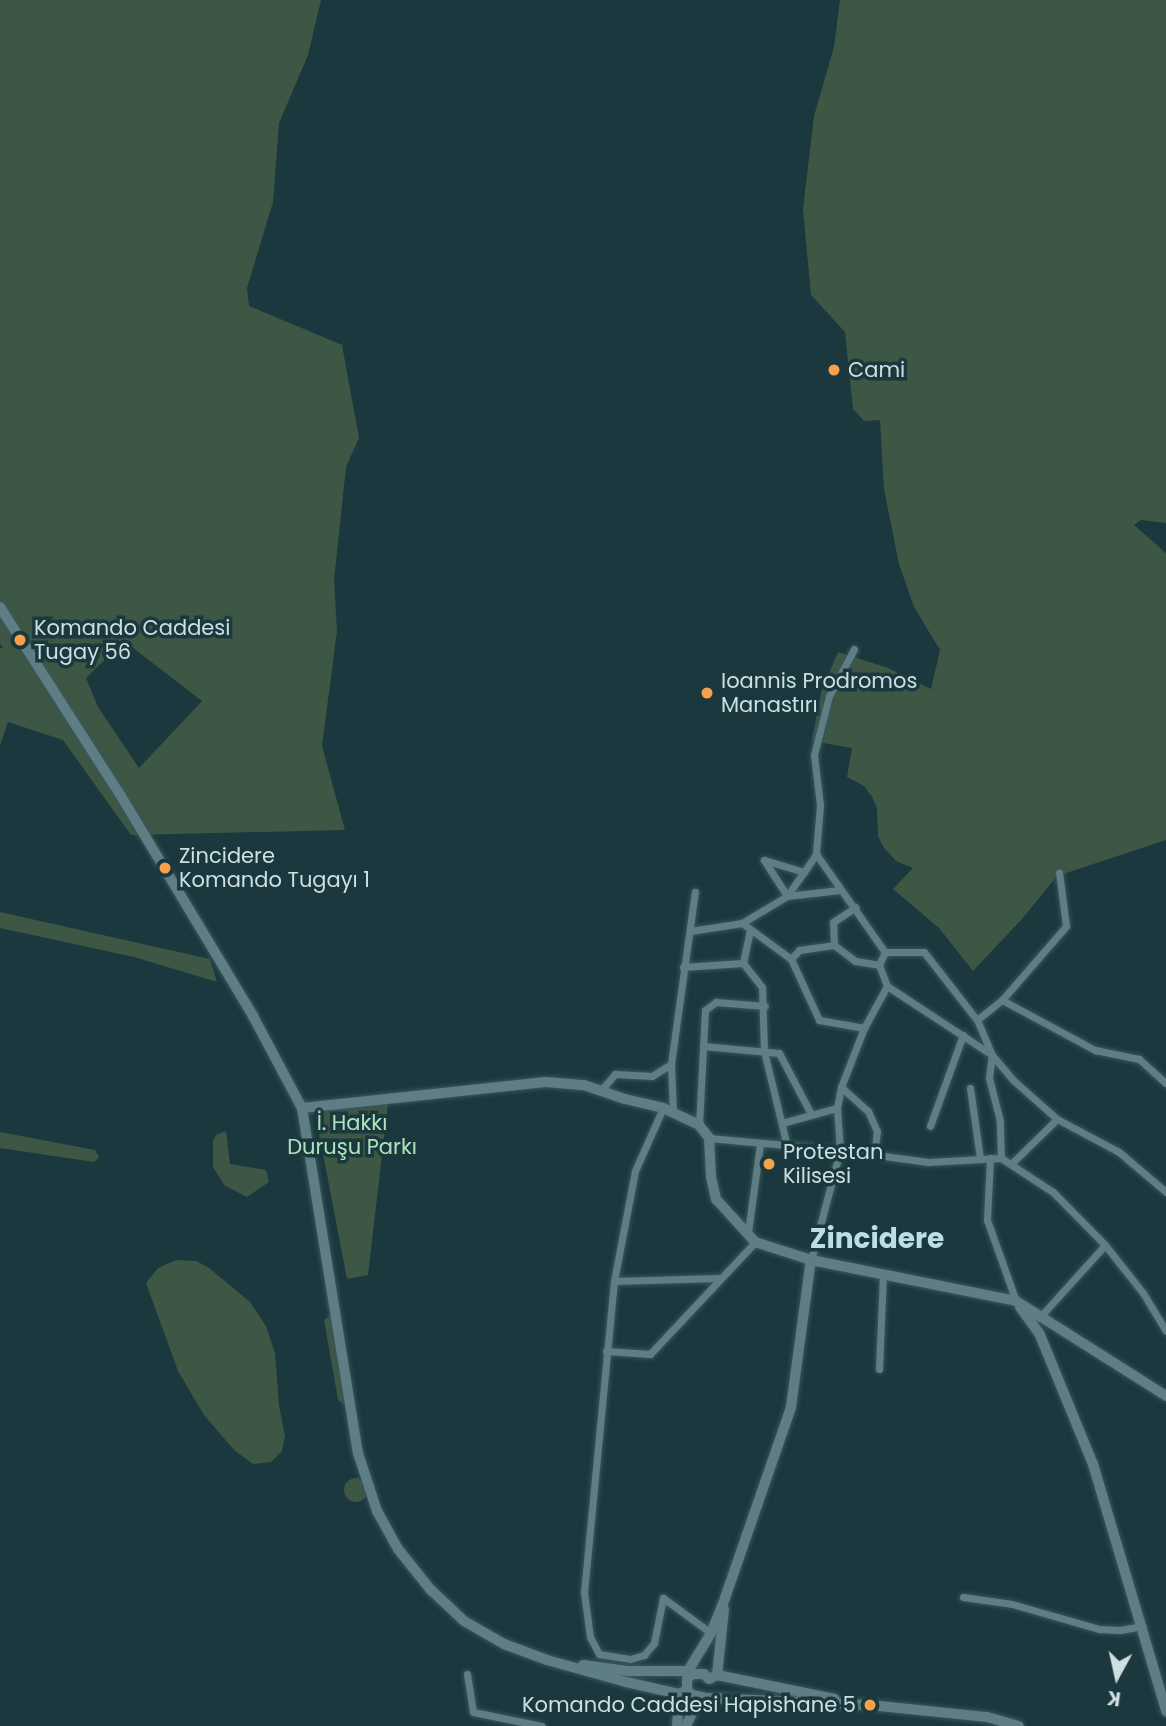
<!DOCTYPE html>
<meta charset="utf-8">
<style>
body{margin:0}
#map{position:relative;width:1166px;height:1726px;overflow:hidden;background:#1a383e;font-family:Poppins,sans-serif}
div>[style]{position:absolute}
.green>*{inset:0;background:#3e5744}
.round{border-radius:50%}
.roads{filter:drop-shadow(0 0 2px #3a555a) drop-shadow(0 0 2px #3a555a)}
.street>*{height:7px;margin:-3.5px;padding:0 3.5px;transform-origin:3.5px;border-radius:3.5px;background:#5e7d84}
.secondary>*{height:10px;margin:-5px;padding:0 5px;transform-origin:5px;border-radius:5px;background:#5e7d84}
.dots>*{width:19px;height:19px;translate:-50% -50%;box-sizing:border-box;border:4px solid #1a383e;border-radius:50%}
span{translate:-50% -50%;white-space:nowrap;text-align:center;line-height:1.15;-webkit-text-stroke:7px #1a383e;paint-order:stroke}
.poi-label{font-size:21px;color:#cedfe2}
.left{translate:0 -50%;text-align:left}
.right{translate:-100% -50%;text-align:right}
.park-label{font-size:21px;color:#ace3bb}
.district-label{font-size:28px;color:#bcdee5;font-weight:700}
.north{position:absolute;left:1082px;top:1642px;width:70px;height:70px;-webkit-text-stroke:5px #1a383e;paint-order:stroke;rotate:188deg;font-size:19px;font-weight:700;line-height:28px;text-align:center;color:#cedfe2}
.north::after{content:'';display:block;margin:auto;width:24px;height:32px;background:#cedfe2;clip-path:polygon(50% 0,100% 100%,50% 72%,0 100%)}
</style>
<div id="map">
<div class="green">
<div style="clip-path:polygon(evenodd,0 0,321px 0,308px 55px,279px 123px,273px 202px,247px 288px,249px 306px,342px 345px,359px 438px,346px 467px,334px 580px,337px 631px,322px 746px,345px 830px,131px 835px,63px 740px,8px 722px,0 745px,0 648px,3px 648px,0 643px,0 0,124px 641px,202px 701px,139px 768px,98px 707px,86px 678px,124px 641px)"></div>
<div style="clip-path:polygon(840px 0,1166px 0,1166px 523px,1141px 520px,1134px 525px,1166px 553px,1166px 840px,1057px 876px,1022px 919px,973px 971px,939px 928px,893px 889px,913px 868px,896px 861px,884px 848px,878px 836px,877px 808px,872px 797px,864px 786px,847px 777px,852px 748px,812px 741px,821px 692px,838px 652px,888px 668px,931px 689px,940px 650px,914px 607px,899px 564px,884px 489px,880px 420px,864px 421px,853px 409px,845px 332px,811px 295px,803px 209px,814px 116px,834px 47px)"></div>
<div style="clip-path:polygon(0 912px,210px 959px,217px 982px,134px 957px,0 928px)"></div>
<div style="clip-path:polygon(389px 1095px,368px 1275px,347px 1279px,314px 1107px)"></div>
<div style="clip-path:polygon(226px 1131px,230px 1164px,266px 1170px,269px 1182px,247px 1197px,224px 1185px,213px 1167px,213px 1141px,216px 1135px)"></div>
<div style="clip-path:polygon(0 1132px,95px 1150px,99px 1157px,94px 1162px,0 1148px)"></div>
<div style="clip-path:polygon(176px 1260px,196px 1261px,208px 1267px,250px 1302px,266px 1326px,275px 1353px,279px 1405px,285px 1436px,282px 1451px,271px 1462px,253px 1464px,234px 1450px,204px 1415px,178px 1371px,146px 1283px,158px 1268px)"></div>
<div style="clip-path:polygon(333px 1314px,347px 1405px,345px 1405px,338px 1400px,324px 1320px)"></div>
<div class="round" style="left:344px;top:1478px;width:24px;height:24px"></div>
</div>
<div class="roads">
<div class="street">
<div style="left:854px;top:649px;width:53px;rotate:118deg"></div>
<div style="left:829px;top:696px;width:61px;rotate:104.3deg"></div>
<div style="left:814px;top:755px;width:50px;rotate:83.2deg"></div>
<div style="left:820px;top:805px;width:49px;rotate:94.7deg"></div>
<div style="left:816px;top:854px;width:120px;rotate:54.9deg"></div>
<div style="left:885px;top:952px;width:14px;rotate:115deg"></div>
<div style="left:879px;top:965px;width:22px;rotate:69deg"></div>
<div style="left:887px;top:986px;width:126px;rotate:33.3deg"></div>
<div style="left:992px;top:1055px;width:33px;rotate:50deg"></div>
<div style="left:1013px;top:1080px;width:59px;rotate:41.6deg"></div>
<div style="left:1057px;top:1119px;width:70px;rotate:28deg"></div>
<div style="left:1119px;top:1152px;width:62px;rotate:40.4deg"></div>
<div style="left:804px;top:872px;width:42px;rotate:-163.3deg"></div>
<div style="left:764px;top:860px;width:43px;rotate:57.4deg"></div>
<div style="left:787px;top:896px;width:29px;rotate:-55deg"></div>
<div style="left:804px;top:872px;width:22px;rotate:-56deg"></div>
<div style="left:742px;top:923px;width:61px;rotate:36.3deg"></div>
<div style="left:791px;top:959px;width:67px;rotate:65.3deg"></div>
<div style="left:819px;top:1020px;width:46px;rotate:10.1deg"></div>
<div style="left:750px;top:930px;width:34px;rotate:102deg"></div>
<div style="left:743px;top:963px;width:31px;rotate:52deg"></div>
<div style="left:762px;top:987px;width:64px;rotate:88.2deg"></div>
<div style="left:764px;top:1051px;width:98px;rotate:76.4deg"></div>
<div style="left:690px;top:931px;width:53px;rotate:-8.7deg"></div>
<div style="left:742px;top:923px;width:52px;rotate:-31deg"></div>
<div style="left:787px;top:896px;width:53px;rotate:-6.5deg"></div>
<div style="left:834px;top:945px;width:23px;rotate:-92deg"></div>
<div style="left:833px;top:922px;width:27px;rotate:-33deg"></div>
<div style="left:885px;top:952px;width:39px"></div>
<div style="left:924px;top:952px;width:86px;rotate:52.1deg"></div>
<div style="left:791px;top:959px;width:12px;rotate:-48deg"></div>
<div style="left:799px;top:950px;width:35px;rotate:-8deg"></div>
<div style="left:834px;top:945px;width:26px;rotate:37deg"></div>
<div style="left:855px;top:961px;width:24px;rotate:9deg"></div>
<div style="left:683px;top:967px;width:60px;rotate:-3.8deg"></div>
<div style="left:1002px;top:1000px;width:106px;rotate:28.3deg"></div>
<div style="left:1095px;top:1050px;width:45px;rotate:11.6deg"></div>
<div style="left:1139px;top:1059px;width:36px;rotate:42deg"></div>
<div style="left:703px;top:1046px;width:76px;rotate:5.3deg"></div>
<div style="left:779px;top:1053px;width:69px;rotate:62.3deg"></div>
<div style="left:841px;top:1087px;width:36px;rotate:42deg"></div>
<div style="left:868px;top:1111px;width:22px;rotate:66deg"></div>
<div style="left:877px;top:1131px;width:24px;rotate:97deg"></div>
<div style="left:970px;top:1088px;width:71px;rotate:81.9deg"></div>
<div style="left:602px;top:1089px;width:20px;rotate:-49deg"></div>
<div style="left:615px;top:1074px;width:37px;rotate:3deg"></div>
<div style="left:652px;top:1076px;width:22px;rotate:-32deg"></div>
<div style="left:663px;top:1108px;width:69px;rotate:114deg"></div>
<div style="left:635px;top:1171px;width:112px;rotate:100.8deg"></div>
<div style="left:614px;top:1281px;width:312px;rotate:95.5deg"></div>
<div style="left:584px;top:1592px;width:45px;rotate:82.4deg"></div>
<div style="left:590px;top:1637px;width:19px;rotate:62deg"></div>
<div style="left:599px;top:1654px;width:31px;rotate:9deg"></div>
<div style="left:630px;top:1659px;width:15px;rotate:-16deg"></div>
<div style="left:644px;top:1655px;width:16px;rotate:-50deg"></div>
<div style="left:654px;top:1643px;width:46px;rotate:-78.7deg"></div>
<div style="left:663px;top:1598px;width:59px;rotate:36.1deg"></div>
<div style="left:673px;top:1112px;width:48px;rotate:-92.4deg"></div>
<div style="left:671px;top:1064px;width:174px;rotate:-82.1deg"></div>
<div style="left:782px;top:1123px;width:57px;rotate:-15.3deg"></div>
<div style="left:699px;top:1125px;width:115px;rotate:-87deg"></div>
<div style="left:705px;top:1010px;width:14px;rotate:-36deg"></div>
<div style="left:716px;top:1002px;width:49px;rotate:4.7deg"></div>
<div style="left:930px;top:1126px;width:97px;rotate:-70.1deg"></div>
<div style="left:709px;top:1138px;width:132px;rotate:5.2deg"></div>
<div style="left:840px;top:1150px;width:89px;rotate:7.8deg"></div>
<div style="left:928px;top:1162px;width:73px;rotate:-3.1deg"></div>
<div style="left:1001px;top:1158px;width:62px;rotate:33.2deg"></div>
<div style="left:1053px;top:1192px;width:74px;rotate:45.5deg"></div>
<div style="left:1105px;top:1245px;width:61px;rotate:51.6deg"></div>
<div style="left:1143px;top:1293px;width:44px;rotate:58.8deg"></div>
<div style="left:990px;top:1158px;width:62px;rotate:92.8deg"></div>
<div style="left:987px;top:1220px;width:86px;rotate:70.3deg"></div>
<div style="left:1001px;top:1158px;width:37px;rotate:-92deg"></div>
<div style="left:1000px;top:1121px;width:44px;rotate:-104.3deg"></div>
<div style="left:989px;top:1078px;width:23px;rotate:-83deg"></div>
<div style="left:992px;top:1055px;width:38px;rotate:-113deg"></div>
<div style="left:977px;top:1020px;width:32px;rotate:-39deg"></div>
<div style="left:1002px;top:1000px;width:98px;rotate:-49.1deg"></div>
<div style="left:1066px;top:926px;width:54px;rotate:-97.4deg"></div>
<div style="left:1012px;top:1163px;width:63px;rotate:-44.4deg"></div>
<div style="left:748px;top:1232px;width:89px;rotate:-82.2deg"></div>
<div style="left:811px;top:1260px;width:114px;rotate:-75.2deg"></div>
<div style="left:840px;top:1150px;width:42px;rotate:-94.1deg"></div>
<div style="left:837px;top:1108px;width:21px;rotate:-79deg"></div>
<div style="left:841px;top:1087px;width:63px;rotate:-68.7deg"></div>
<div style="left:864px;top:1028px;width:48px;rotate:-61.3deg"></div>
<div style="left:614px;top:1281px;width:105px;rotate:-1.6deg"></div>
<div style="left:1039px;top:1318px;width:98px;rotate:-47.9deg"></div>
<div style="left:606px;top:1351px;width:44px;rotate:3.9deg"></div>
<div style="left:650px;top:1354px;width:154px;rotate:-46.8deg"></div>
<div style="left:879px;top:1369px;width:96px;rotate:-87.6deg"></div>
<div style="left:963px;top:1597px;width:49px;rotate:8.1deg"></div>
<div style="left:1012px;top:1604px;width:91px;rotate:16deg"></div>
<div style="left:1099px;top:1629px;width:21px;rotate:3deg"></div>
<div style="left:1120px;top:1630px;width:23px;rotate:-10deg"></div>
<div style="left:467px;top:1674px;width:38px;rotate:81deg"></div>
<div style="left:473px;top:1712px;width:70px;rotate:11.5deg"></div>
</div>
<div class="secondary">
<div style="left:0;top:607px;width:224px;rotate:57.4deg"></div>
<div style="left:121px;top:796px;width:257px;rotate:59deg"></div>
<div style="left:253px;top:1016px;width:104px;rotate:62deg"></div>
<div style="left:302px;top:1108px;width:350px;rotate:80.8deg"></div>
<div style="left:358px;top:1453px;width:61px;rotate:71.9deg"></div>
<div style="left:377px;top:1511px;width:43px;rotate:61.1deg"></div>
<div style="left:398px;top:1549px;width:51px;rotate:51.3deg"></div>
<div style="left:430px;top:1589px;width:47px;rotate:43.3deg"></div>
<div style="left:464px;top:1621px;width:46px;rotate:29.9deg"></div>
<div style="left:504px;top:1644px;width:46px;rotate:20.4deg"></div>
<div style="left:547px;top:1660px;width:82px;rotate:15.6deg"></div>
<div style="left:626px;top:1682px;width:54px;rotate:12.8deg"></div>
<div style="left:679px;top:1694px;width:9px;rotate:-27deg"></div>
<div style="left:302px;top:1108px;width:245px;rotate:-6.1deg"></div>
<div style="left:546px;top:1082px;width:38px;rotate:5deg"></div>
<div style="left:584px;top:1085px;width:43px;rotate:18.9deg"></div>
<div style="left:625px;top:1099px;width:39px;rotate:13deg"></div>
<div style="left:663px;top:1108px;width:40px;rotate:25deg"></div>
<div style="left:699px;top:1125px;width:16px;rotate:52deg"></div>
<div style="left:709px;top:1138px;width:39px;rotate:87deg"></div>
<div style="left:711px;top:1177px;width:23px;rotate:77deg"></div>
<div style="left:716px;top:1199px;width:58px;rotate:47.8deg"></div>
<div style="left:755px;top:1242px;width:59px;rotate:17.8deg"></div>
<div style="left:811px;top:1260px;width:209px;rotate:11.3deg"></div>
<div style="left:1016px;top:1301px;width:178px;rotate:32.3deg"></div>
<div style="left:1020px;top:1307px;width:34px;rotate:54deg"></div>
<div style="left:1040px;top:1335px;width:139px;rotate:67.7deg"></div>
<div style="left:1093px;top:1464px;width:258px;rotate:73.5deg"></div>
<div style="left:583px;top:1665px;width:45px;rotate:7.6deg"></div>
<div style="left:628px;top:1671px;width:60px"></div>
<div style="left:688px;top:1671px;width:44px;rotate:-58.8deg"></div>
<div style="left:711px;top:1633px;width:38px;rotate:-68deg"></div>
<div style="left:725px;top:1598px;width:202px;rotate:-70.9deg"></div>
<div style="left:791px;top:1407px;width:148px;rotate:-82.3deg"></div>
<div style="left:717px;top:1675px;width:66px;rotate:-83.9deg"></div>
<div style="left:709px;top:1679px;width:9px;rotate:-27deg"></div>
<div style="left:717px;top:1675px;width:120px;rotate:11.5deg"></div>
<div style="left:687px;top:1690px;width:7px;rotate:45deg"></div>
<div style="left:692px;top:1695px;width:16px;rotate:11deg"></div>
<div style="left:708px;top:1698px;width:162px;rotate:2.5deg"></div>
<div style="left:870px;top:1705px;width:118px;rotate:5.9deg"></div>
<div style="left:987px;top:1717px;width:33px;rotate:16deg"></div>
<div style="left:687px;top:1690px;width:11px;rotate:-90deg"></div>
<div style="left:687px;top:1679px;width:8px;rotate:-40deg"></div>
<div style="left:693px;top:1674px;width:11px"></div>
<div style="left:704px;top:1674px;width:7px;rotate:45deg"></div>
<div style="left:677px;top:1726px;width:32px;rotate:-86deg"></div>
<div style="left:686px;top:1726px;width:17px;rotate:-65deg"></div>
<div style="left:693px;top:1711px;width:20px;rotate:-41deg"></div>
</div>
</div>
<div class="dots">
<div style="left:834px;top:370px;background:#f7a14a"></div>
<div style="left:20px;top:640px;background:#f7a14a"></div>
<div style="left:707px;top:693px;background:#f7a14a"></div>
<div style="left:165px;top:868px;background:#f7a14a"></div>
<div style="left:769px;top:1164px;background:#f7a14a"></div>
<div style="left:870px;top:1705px;background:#f7a14a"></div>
</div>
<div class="poi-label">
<span class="left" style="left:848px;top:370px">Cami</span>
<span class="left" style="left:34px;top:640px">Komando Caddesi<br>Tugay 56</span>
<span class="left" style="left:721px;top:693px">Ioannis Prodromos<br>Manastırı</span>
<span class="left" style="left:179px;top:868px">Zincidere<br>Komando Tugayı 1</span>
<span class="left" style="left:783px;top:1164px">Protestan<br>Kilisesi</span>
<span class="right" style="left:856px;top:1705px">Komando Caddesi Hapishane 5</span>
</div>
<div class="park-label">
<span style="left:352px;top:1135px">İ. Hakkı<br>Duruşu Parkı</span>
</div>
<div class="district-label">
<span style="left:877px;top:1239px">Zincidere</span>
</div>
<div class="north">K</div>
</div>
